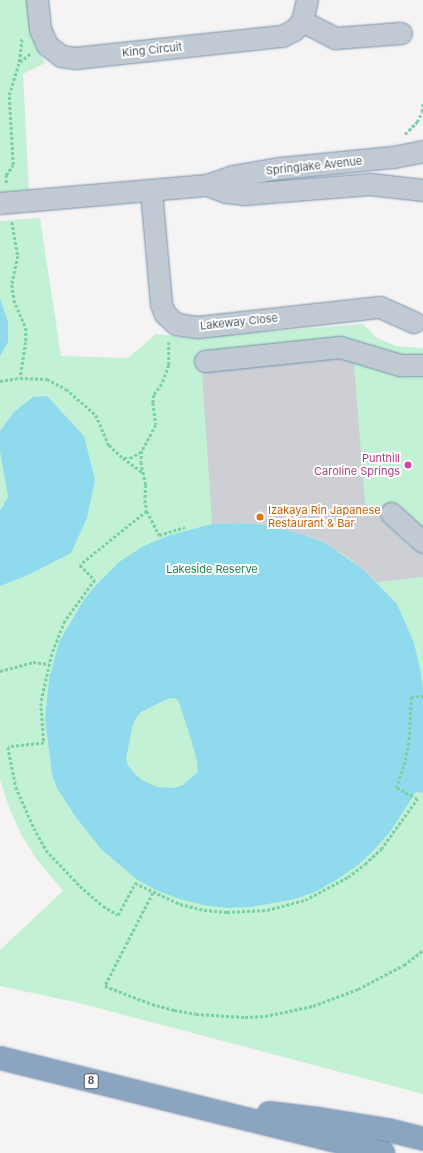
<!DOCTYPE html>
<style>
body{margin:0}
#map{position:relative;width:423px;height:1153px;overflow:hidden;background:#f5f3f3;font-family:Inter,sans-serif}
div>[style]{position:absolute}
.green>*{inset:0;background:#c3f1d5}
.water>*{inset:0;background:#90daee}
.building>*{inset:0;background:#cdcfd5}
.path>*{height:2.5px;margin-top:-1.25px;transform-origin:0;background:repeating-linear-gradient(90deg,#7ad0a6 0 3px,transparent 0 5px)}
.roads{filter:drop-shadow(0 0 1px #7690ad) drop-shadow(0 0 1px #7690ad)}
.minor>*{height:21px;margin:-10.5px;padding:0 10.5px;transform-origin:10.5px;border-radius:10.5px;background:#c1cad2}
.highway>*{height:22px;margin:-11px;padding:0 11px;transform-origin:11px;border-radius:11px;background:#8ba5c1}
.dots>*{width:11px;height:11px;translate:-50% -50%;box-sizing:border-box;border:2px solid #fff;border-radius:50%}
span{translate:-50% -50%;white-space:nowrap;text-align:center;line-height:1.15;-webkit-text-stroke:4px #fff;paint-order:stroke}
.shield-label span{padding:1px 3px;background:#fff;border:1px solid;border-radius:3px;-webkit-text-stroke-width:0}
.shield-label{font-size:10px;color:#4a5661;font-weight:700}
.street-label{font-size:11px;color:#4a5661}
.hotel-label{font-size:11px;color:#b23c85}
.right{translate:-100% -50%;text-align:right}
.food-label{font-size:11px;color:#c56008}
.left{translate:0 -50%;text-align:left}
.park-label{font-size:11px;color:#17864f}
</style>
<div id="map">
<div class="green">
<div style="clip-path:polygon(0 0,30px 0,33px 40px,45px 63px,23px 74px,29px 190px,0 193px)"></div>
<div style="clip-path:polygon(40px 218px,61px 356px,128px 358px,156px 334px,193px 338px,363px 324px,377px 338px,396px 346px,423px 348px,423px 1094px,79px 1003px,0 986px,0 950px,63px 891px,37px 860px,22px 836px,10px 810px,0 780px,0 221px)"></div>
</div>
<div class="water">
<div style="clip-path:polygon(0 298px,8px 322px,8px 342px,0 356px)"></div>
<div style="clip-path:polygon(47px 396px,84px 436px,95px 480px,87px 518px,71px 553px,26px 576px,0 586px,0 511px,8px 497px,0 451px,0 431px,14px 412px,33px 397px)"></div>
<div style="clip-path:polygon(evenodd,239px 523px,267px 525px,299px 533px,325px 543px,363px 569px,397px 604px,414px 643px,421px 673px,423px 691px,423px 793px,416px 792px,390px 832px,374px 850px,358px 865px,338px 879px,315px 892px,295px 899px,251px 907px,227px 908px,204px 905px,183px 900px,158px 891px,136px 879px,101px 849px,75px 816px,57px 788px,52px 774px,45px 719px,49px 679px,59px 642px,83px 601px,97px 584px,119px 562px,142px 547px,167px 536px,212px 524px,239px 523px,175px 698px,179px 702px,190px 736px,197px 761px,198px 772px,183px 785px,173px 788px,157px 787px,142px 780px,134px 773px,128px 765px,126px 759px,132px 728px,136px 718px,141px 712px,167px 699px,175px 698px)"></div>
</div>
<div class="building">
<div style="clip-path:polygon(339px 359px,354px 364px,365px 503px,379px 511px,380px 517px,383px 522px,415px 551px,423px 554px,423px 577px,377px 582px,352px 560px,325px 543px,311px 537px,267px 525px,239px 523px,212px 524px,202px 372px)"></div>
</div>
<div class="path">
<div style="left:20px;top:62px;width:13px;rotate:-39deg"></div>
<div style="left:405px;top:134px;width:17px;rotate:-45deg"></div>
<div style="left:417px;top:122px;width:11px;rotate:-63deg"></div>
<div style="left:422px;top:112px;width:10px;rotate:-84deg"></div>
<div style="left:6px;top:183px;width:8px;rotate:-90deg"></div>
<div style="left:6px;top:175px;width:12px;rotate:-55deg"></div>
<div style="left:13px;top:165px;width:70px;rotate:-93.3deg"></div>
<div style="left:9px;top:95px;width:34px;rotate:-73deg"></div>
<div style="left:19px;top:62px;width:24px;rotate:-83deg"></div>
<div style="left:12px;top:222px;width:35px;rotate:80deg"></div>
<div style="left:18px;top:256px;width:30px;rotate:102deg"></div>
<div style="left:12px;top:285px;width:15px;rotate:82deg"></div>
<div style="left:14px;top:300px;width:30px;rotate:67deg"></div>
<div style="left:26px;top:328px;width:14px;rotate:90deg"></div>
<div style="left:26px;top:342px;width:36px;rotate:99deg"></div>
<div style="left:169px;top:342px;width:23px;rotate:90deg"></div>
<div style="left:169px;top:365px;width:20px;rotate:110deg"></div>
<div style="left:162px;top:384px;width:14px;rotate:126deg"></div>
<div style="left:154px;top:395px;width:8px;rotate:97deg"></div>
<div style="left:153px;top:403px;width:22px;rotate:82deg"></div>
<div style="left:156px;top:425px;width:30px;rotate:118deg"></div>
<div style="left:142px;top:451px;width:11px;rotate:95deg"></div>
<div style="left:141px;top:462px;width:24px;rotate:78deg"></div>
<div style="left:146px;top:485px;width:15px;rotate:94deg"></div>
<div style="left:145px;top:500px;width:11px;rotate:80deg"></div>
<div style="left:147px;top:511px;width:86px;rotate:141.1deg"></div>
<div style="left:80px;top:565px;width:21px;rotate:45deg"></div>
<div style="left:95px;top:580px;width:51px;rotate:126.2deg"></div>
<div style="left:65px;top:621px;width:35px;rotate:112deg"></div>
<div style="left:52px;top:654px;width:50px;rotate:102.7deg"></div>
<div style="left:41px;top:703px;width:40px;rotate:85.7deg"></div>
<div style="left:44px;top:743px;width:36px;rotate:174deg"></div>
<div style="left:8px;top:747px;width:41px;rotate:78.7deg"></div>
<div style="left:16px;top:787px;width:45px;rotate:66.3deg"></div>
<div style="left:34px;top:828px;width:25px;rotate:61deg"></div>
<div style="left:46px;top:850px;width:50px;rotate:46.6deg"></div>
<div style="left:80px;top:886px;width:30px;rotate:41deg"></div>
<div style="left:103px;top:906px;width:17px;rotate:31deg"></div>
<div style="left:118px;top:915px;width:36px;rotate:-62deg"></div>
<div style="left:135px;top:883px;width:50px;rotate:25deg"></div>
<div style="left:180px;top:904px;width:25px;rotate:14deg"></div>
<div style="left:204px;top:910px;width:23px;rotate:5deg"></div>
<div style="left:227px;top:912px;width:40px;rotate:-2.9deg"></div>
<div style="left:267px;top:910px;width:39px;rotate:-15deg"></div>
<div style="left:305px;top:900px;width:49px;rotate:-28.1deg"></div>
<div style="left:348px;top:877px;width:21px;rotate:-37deg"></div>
<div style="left:365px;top:864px;width:22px;rotate:-43deg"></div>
<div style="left:381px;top:849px;width:62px;rotate:-54.2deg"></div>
<div style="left:417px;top:799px;width:24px;rotate:-152deg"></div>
<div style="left:396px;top:788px;width:24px;rotate:-71deg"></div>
<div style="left:404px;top:765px;width:25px;rotate:-79deg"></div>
<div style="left:409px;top:740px;width:43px;rotate:-87.3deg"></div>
<div style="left:411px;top:697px;width:12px;rotate:-5deg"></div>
<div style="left:0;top:381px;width:20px;rotate:-9deg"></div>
<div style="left:20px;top:378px;width:27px;rotate:2deg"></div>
<div style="left:47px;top:379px;width:21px;rotate:28deg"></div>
<div style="left:66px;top:389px;width:40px;rotate:41deg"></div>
<div style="left:96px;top:415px;width:33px;rotate:67deg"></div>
<div style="left:109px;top:445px;width:19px;rotate:43deg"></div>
<div style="left:123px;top:458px;width:24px;rotate:36deg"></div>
<div style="left:124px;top:458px;width:6px"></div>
<div style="left:130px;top:458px;width:14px;rotate:-30deg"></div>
<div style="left:147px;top:511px;width:27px;rotate:63deg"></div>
<div style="left:159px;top:535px;width:27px;rotate:-17deg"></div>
<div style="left:0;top:671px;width:34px;rotate:-15deg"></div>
<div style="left:33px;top:662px;width:16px;rotate:7deg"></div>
<div style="left:153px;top:893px;width:105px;rotate:117.3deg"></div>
<div style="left:105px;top:986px;width:50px;rotate:21deg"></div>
<div style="left:152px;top:1004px;width:23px;rotate:15deg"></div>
<div style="left:174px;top:1010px;width:22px;rotate:10deg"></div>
<div style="left:196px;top:1014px;width:49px;rotate:3.5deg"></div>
<div style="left:245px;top:1017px;width:20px;rotate:-3deg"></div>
<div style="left:265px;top:1016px;width:49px;rotate:-11.8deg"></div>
<div style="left:313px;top:1006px;width:48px;rotate:-20.7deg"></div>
<div style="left:358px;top:989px;width:52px;rotate:-27.6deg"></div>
<div style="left:404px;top:965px;width:24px;rotate:-38deg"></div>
</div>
<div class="roads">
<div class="minor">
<div style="left:37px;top:0;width:29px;rotate:84deg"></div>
<div style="left:40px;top:29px;width:17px;rotate:66deg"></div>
<div style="left:47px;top:45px;width:18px;rotate:38deg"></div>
<div style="left:61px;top:56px;width:14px;rotate:8deg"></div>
<div style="left:75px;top:58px;width:208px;rotate:-6.1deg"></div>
<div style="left:282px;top:36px;width:13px;rotate:-27deg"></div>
<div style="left:294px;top:30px;width:12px;rotate:-48deg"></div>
<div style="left:302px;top:21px;width:22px;rotate:-77deg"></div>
<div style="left:302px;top:21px;width:37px;rotate:27deg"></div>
<div style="left:335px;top:38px;width:66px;rotate:-4.3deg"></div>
<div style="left:207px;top:185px;width:20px;rotate:20deg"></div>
<div style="left:226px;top:192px;width:18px;rotate:6deg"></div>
<div style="left:244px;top:194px;width:126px;rotate:-4.5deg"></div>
<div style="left:370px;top:184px;width:53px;rotate:6.5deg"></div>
<div style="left:151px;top:191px;width:113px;rotate:84.9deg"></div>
<div style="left:161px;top:304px;width:11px;rotate:68deg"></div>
<div style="left:165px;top:314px;width:15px;rotate:42deg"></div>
<div style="left:176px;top:324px;width:22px;rotate:8deg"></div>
<div style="left:198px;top:327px;width:183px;rotate:-6.3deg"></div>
<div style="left:380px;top:307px;width:37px;rotate:24deg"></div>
<div style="left:0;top:203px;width:208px;rotate:-5deg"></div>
<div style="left:207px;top:185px;width:28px;rotate:-19deg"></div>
<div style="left:233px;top:176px;width:48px;rotate:-9.7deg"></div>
<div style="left:280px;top:168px;width:114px;rotate:-5.6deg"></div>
<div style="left:393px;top:157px;width:31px;rotate:-11deg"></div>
<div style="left:205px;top:361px;width:136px;rotate:-5.9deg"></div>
<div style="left:340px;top:347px;width:63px;rotate:16.7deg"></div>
<div style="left:400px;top:365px;width:23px"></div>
<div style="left:391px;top:513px;width:43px;rotate:42.2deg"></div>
</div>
<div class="highway">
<div style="left:0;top:1058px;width:395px;rotate:13.9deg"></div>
<div style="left:269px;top:1113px;width:51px;rotate:6.7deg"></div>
<div style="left:320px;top:1119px;width:69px;rotate:9.2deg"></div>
<div style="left:388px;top:1130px;width:36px;rotate:14deg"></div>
</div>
</div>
<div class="dots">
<div style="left:408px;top:465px;background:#d1479c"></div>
<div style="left:260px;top:517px;background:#e8710a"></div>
</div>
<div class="shield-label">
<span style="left:91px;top:1081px">8</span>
</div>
<div class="street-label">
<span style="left:152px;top:50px;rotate:-6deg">King Circuit</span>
<span style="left:314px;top:166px;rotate:-6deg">Springlake Avenue</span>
<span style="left:239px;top:322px;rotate:-6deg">Lakeway Close</span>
</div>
<div class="hotel-label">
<span class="right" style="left:400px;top:465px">Punthill<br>Caroline Springs</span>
</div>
<div class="food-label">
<span class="left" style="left:268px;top:517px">Izakaya Rin Japanese<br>Restaurant &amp; Bar</span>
</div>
<div class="park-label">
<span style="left:212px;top:569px">Lakeside Reserve</span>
</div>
</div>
